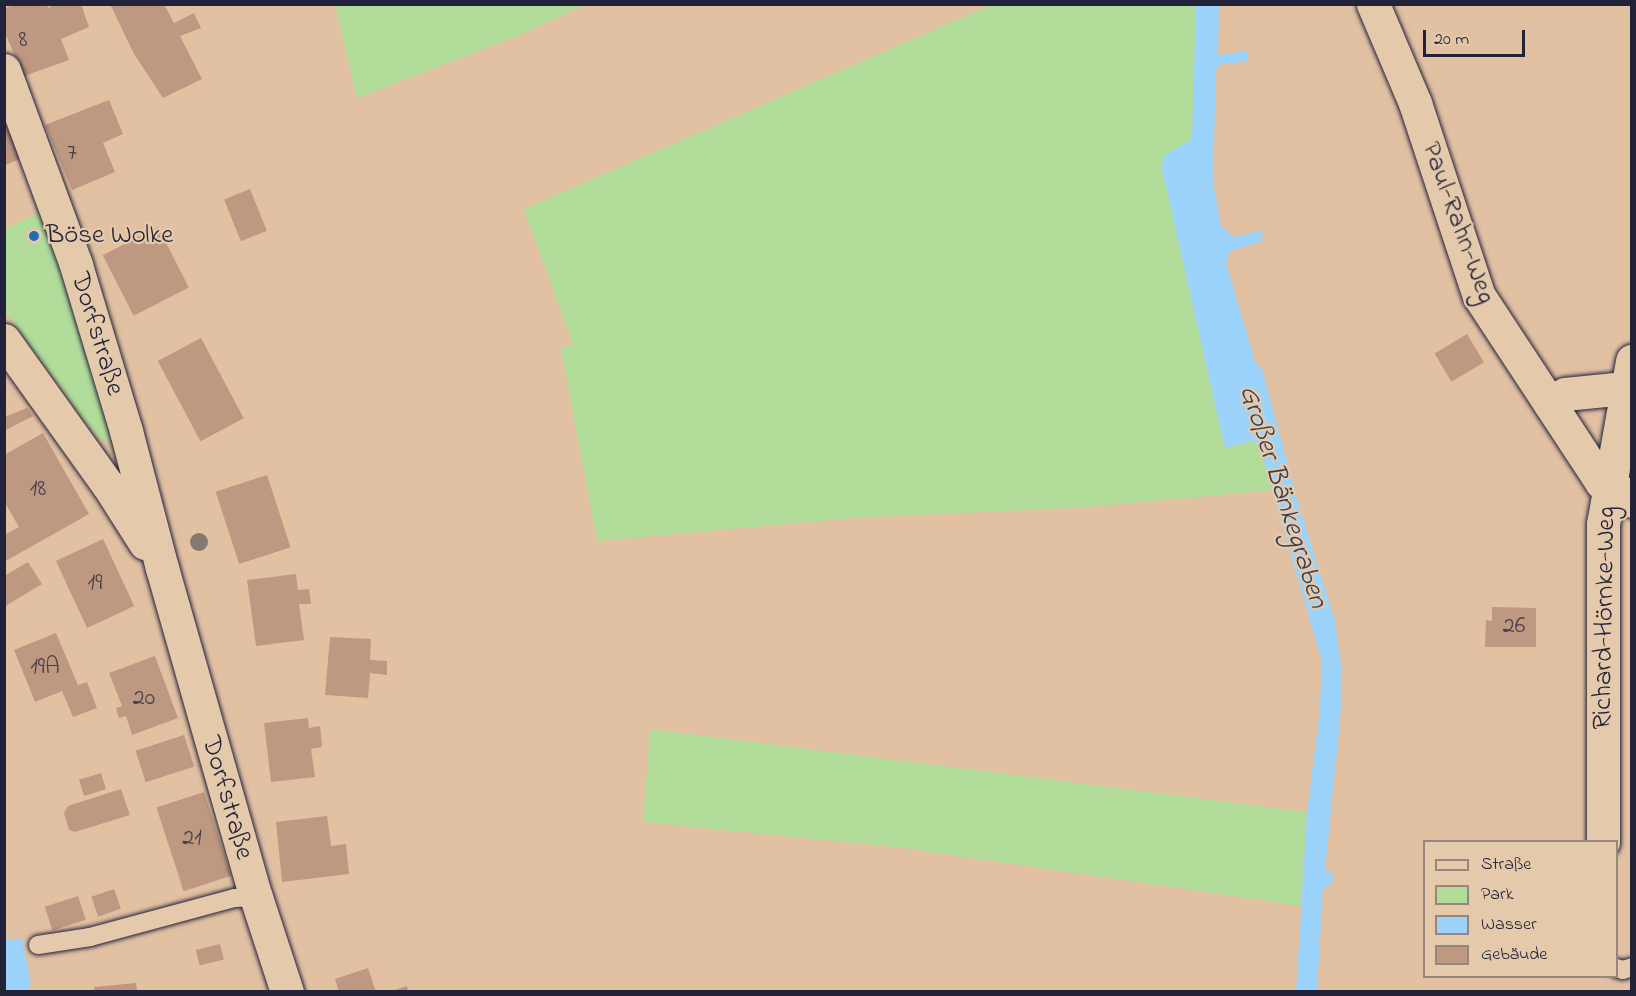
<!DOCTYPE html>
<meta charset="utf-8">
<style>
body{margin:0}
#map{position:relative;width:1636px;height:996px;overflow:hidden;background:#e2c1a2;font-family:"Indie Flower",sans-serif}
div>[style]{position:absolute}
.green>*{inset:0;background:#b2dc9a}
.water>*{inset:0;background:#9cd3fb}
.building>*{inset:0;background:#be9880;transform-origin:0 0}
.roads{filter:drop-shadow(0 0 2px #22223b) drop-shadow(0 0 2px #22223b)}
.lane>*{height:18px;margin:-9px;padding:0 9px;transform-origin:9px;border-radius:9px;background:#e4c9ab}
.street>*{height:33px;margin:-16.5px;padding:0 16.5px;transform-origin:16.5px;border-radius:16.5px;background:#e4c9ab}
.trees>*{width:18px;height:18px;margin:-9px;border-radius:50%;background:#847971}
.dots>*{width:16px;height:16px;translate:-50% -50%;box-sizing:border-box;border:3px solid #e4c9ab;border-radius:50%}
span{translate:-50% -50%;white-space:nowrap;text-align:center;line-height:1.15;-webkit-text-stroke:4.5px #e4c9ab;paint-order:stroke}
.number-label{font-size:24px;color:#49404c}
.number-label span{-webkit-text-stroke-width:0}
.street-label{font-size:27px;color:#22223b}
.poi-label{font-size:27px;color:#22223b}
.left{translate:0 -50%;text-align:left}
.water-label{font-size:28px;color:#343d58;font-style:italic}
.frame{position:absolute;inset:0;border:6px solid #22223b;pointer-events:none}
.legend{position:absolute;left:1423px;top:840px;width:195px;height:138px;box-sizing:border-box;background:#e4c9ab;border:2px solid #96867e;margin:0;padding:8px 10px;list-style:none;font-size:18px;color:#22223b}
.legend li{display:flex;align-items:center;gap:12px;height:30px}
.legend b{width:30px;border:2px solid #96867e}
.scale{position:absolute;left:1423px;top:30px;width:102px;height:27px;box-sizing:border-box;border:3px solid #22223b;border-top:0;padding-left:8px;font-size:18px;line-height:21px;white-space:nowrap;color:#22223b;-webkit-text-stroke:4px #e4c9ab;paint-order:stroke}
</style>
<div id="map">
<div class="green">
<div style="clip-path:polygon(335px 5px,335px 4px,584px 5px,520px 35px,357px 98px)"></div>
<div style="clip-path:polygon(991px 5px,1196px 5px,1192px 134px,1191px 140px,1163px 156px,1162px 169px,1225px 448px,1253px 441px,1259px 445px,1274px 490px,1076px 508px,853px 518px,597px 541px,561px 348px,573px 344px,524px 209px)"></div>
<div style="clip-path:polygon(43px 211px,113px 434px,110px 441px,97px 437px,5px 311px,5px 229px)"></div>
<div style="clip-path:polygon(650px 729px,1307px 812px,1301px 906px,904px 848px,643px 822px)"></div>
</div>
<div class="water">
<div style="clip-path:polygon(1196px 5px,1219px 5px,1218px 55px,1247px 51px,1247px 61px,1219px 65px,1216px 72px,1213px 181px,1221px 226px,1234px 237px,1261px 230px,1263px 241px,1233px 250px,1228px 255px,1226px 263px,1256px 364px,1262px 368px,1299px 506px,1335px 621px,1341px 663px,1342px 700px,1325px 870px,1333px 874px,1332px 884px,1323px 888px,1317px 991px,1296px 991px,1307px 812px,1319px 717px,1322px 662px,1259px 445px,1252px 441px,1225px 448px,1162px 169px,1163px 156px,1190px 140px,1192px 134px)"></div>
<div style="clip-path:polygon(22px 938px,31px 984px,27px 991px,5px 991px,5px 940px)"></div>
</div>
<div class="building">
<div style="clip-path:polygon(14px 4px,47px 4px,48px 8px,56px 4px,81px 4px,89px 27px,61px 39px,69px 60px,24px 76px,4px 31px,4px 9px)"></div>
<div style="clip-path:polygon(110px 4px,164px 4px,174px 23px,194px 13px,201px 28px,180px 36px,202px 79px,163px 98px,134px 54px)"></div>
<div style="clip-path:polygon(109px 100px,123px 134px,103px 143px,115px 172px,72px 190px,45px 125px)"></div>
<div style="clip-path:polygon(6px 124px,21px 158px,4px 166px,4px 125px)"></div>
<div style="left:250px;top:189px;width:45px;height:28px;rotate:68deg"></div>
<div style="left:158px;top:227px;width:68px;height:62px;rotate:63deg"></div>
<div style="left:1467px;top:334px;width:33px;height:38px;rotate:59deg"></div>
<div style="left:201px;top:338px;width:91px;height:49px;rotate:62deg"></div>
<div style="clip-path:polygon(27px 408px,33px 416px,4px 431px,4px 417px)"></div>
<div style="clip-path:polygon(43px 433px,89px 514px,4px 562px,4px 535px,19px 527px,4px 501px,4px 455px)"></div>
<div style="left:267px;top:475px;width:76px;height:54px;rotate:72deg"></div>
<div style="left:103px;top:539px;width:74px;height:52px;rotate:65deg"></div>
<div style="clip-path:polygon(28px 562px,42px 584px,4px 607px,4px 576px)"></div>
<div style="clip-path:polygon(296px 574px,298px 590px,309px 589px,311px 604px,299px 604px,304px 640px,256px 646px,247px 580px)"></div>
<div style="clip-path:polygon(1492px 607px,1536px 608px,1536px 647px,1485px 647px,1486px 620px,1492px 621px)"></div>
<div style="clip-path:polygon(56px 633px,78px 685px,87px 682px,97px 708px,73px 717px,62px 691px,35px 702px,14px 650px)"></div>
<div style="clip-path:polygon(330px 637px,371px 639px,370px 660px,387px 661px,387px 675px,370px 673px,368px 698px,325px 695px)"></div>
<div style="clip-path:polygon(155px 656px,178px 718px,132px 735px,126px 716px,119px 718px,116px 708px,122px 706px,109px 673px)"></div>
<div style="clip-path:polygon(308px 718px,309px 728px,320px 726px,322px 747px,311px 749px,315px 777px,271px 782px,264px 723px)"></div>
<div style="left:184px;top:735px;width:33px;height:51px;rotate:72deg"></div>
<div style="left:101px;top:773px;width:17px;height:23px;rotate:73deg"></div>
<div style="clip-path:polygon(121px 789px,130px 815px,75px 832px,69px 830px,64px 813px,68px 806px)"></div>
<div style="left:204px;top:792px;width:88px;height:50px;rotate:72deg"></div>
<div style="clip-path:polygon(327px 816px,331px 846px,346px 844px,349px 874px,282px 882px,276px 822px)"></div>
<div style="left:114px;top:889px;width:21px;height:24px;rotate:71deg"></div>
<div style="left:78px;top:896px;width:25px;height:35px;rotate:72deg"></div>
<div style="left:220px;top:944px;width:16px;height:25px;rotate:76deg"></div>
<div style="clip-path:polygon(368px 968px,376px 992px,339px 992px,335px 979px)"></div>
<div style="clip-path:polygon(136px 983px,137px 992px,95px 992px,94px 987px)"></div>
<div style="clip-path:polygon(407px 986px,408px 992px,392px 992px,392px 991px)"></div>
</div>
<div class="roads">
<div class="lane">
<div style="left:38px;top:945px;width:53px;rotate:-8.7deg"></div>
<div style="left:90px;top:937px;width:150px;rotate:-15.1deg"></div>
<div style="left:235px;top:898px;width:21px;rotate:-3deg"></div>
<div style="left:1616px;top:968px;width:7px;rotate:16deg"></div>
<div style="left:1623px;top:970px;width:9px;rotate:-18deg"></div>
</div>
<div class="street">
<div style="left:1373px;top:4px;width:108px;rotate:67deg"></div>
<div style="left:1415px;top:103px;width:203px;rotate:71.7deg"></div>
<div style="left:1479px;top:296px;width:222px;rotate:56.7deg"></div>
<div style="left:1601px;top:482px;width:25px;rotate:26deg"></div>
<div style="left:1624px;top:493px;width:11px;rotate:45deg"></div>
<div style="left:4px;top:70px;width:208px;rotate:69.7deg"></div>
<div style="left:76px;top:265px;width:173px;rotate:73.2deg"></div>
<div style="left:126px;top:431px;width:142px;rotate:75.3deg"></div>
<div style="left:162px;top:568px;width:342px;rotate:74.1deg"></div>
<div style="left:256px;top:897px;width:100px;rotate:71.9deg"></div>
<div style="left:4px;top:340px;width:178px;rotate:54.4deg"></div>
<div style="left:108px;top:485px;width:69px;rotate:57.5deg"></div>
<div style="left:1550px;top:404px;width:18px;rotate:-34deg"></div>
<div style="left:1565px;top:394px;width:60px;rotate:-5.7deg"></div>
<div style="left:1603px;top:842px;width:318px;rotate:-90deg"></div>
<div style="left:1603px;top:524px;width:166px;rotate:-79.9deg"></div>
</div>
</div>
<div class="trees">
<div style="left:199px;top:542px"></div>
</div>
<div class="dots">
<div style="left:34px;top:236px;background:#1f6fb2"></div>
</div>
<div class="number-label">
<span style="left:23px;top:41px">8</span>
<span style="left:72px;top:154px">7</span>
<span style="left:38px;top:490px">18</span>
<span style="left:95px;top:584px">19</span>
<span style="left:1514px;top:627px">26</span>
<span style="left:45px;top:668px">19A</span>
<span style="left:144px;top:699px">20</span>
<span style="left:192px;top:839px">21</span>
</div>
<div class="street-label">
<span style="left:1458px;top:223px;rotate:70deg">Paul-Rahn-Weg</span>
<span style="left:97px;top:334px;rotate:73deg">Dorfstraße</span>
<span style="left:1605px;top:618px;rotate:-89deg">Richard-Hörnke-Weg</span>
<span style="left:227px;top:798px;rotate:74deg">Dorfstraße</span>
</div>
<div class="poi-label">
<span class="left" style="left:46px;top:236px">Böse Wolke</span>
</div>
<div class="water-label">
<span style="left:1282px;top:497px;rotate:72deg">Großer Bänkegraben</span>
</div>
<div class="frame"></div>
<ul class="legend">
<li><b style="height:8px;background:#e4c9ab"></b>Straße</li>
<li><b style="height:16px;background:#b2dc9a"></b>Park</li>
<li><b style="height:16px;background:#9cd3fb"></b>Wasser</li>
<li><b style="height:16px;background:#be9880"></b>Gebäude</li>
</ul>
<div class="scale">20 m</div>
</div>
